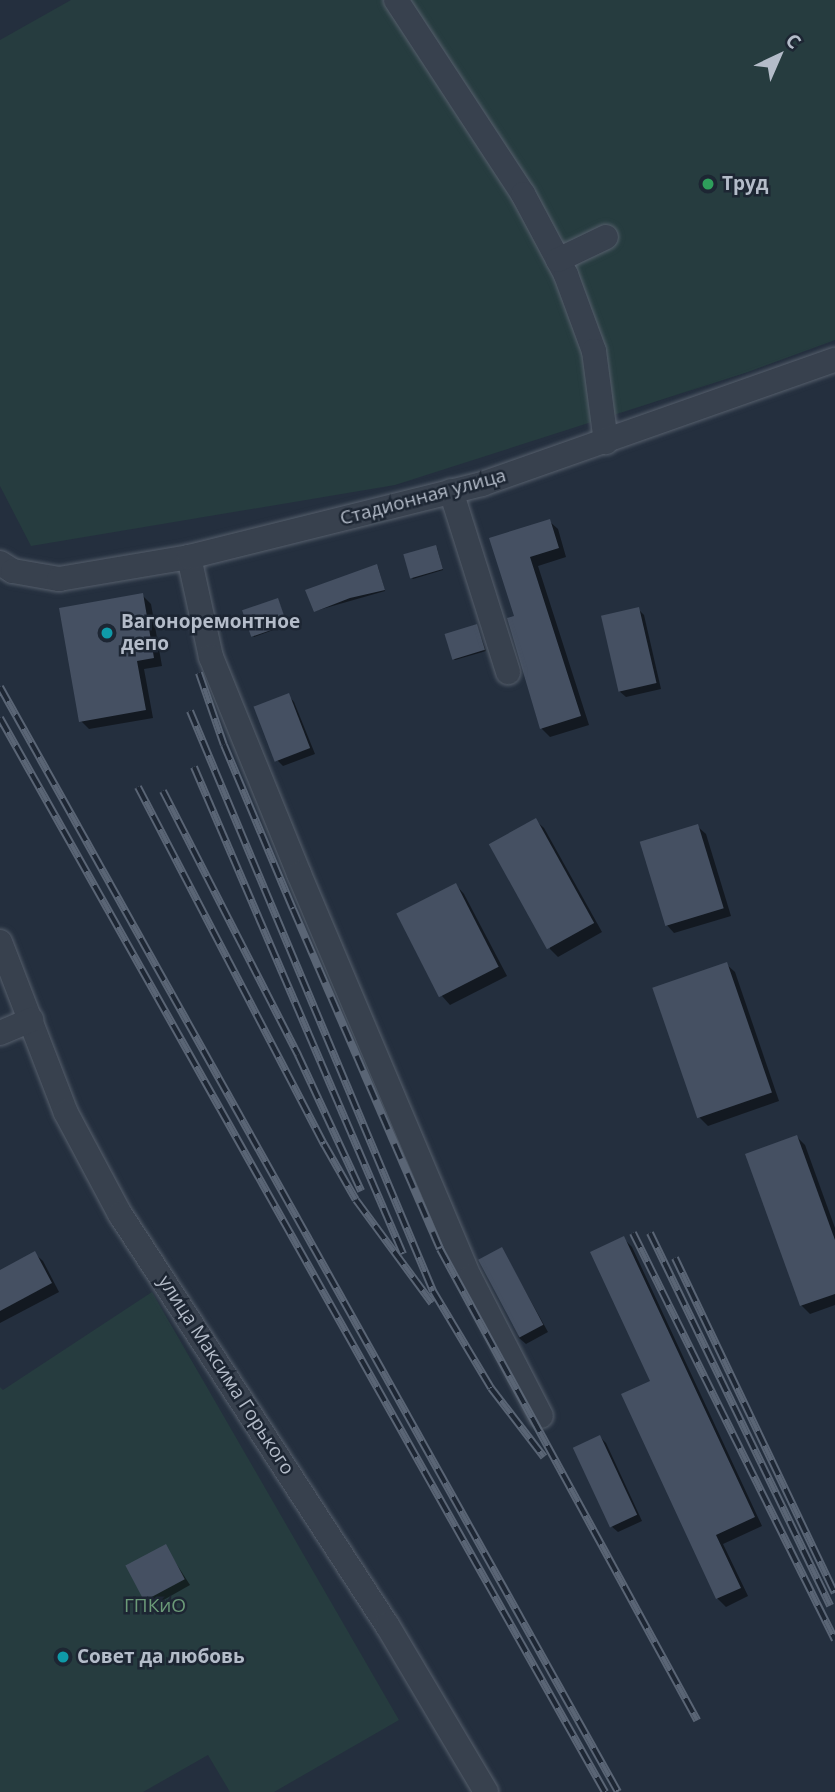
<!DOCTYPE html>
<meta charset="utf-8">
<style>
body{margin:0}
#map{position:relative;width:835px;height:1792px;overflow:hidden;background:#242f3e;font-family:"Open Sans",sans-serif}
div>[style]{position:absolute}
.green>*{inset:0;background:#263c3f}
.shadow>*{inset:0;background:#0007}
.building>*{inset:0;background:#455062;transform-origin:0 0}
.roads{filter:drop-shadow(0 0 2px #565f6c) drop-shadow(0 0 2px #565f6c)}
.minor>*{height:24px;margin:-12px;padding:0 12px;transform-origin:12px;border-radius:12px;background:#38414e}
.rail>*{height:8px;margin-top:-4px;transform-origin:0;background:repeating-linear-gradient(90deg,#1d2633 0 16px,#5a6575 0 32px);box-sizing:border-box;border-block:2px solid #5a6575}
.dots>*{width:19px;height:19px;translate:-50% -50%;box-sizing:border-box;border:4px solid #1d2633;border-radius:50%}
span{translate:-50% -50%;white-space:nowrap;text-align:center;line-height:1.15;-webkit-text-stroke:5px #1d2633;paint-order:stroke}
.poi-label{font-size:19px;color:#b4bcc9;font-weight:700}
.left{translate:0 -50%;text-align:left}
.street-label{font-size:19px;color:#b4bcc9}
.park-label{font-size:19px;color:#6b9a78}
.north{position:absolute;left:744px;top:21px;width:70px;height:70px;-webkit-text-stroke:5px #1d2633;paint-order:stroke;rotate:44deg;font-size:19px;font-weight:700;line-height:28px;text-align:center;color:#b4bcc9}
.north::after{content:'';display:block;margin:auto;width:24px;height:32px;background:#b4bcc9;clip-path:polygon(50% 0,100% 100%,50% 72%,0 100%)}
</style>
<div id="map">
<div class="green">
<div style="clip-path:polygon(71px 0,835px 0,835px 340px,748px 372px,395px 485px,31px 546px,0 486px,0 40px)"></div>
<div style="clip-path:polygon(152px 1292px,399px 1720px,274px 1792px,230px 1792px,208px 1755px,143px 1792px,0 1792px,0 1387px,3px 1390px)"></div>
</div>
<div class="shadow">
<div style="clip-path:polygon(549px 521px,558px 529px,566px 557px,538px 566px,589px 725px,550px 737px,542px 729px,509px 619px,516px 617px,491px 539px)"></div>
<div style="clip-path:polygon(437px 548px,443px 570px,413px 579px,412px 578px)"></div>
<div style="clip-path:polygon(378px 567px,385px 591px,315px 611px)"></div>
<div style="clip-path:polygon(142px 595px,151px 604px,162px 666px,144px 669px,153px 718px,89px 729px,81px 721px)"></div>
<div style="clip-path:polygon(279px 602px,287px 625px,254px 637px,253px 635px)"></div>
<div style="clip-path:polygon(638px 609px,644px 615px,661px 689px,626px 697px,619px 691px)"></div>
<div style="clip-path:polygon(477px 626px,486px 651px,455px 660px,454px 659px)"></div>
<div style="clip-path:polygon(288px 695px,294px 702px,315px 754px,283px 766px,277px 760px)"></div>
<div style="clip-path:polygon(535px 820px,544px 828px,602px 932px,558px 957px,550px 949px)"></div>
<div style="clip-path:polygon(697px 826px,706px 834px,731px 916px,674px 933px,666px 924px,641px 842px)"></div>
<div style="clip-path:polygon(456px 885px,464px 894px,507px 976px,450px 1005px,442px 996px)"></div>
<div style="clip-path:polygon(726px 964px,735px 972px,779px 1101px,708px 1126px,699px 1117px)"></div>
<div style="clip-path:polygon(797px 1137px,805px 1145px,835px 1228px,835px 1305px,810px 1314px,801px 1305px)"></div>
<div style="clip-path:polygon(624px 1239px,632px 1247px,762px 1526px,723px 1544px,748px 1596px,726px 1607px,717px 1598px,653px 1381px)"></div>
<div style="clip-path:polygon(502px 1249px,548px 1332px,526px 1344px,519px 1338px)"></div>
<div style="clip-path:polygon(34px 1253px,43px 1261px,59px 1292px,0 1323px,0 1272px)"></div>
<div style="clip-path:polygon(600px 1437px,606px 1443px,642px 1521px,618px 1532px,611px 1526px)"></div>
<div style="clip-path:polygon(165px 1546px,190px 1585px,153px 1606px,147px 1599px)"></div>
</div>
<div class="building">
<div style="clip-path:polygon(550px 519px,559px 548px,530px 557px,581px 716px,540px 729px,507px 618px,514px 616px,489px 538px)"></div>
<div style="left:436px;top:545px;width:25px;height:34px;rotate:74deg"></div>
<div style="clip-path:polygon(377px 564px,385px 590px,350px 598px,314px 612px,305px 590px)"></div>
<div style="clip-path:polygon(143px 593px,154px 658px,137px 661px,146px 710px,79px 722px,59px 608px)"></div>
<div style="left:278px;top:598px;width:28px;height:38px;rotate:71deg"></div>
<div style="left:639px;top:607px;width:78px;height:39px;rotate:77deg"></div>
<div style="left:477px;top:624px;width:27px;height:34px;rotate:73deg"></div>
<div style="left:289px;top:693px;width:59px;height:38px;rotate:69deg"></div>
<div style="left:536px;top:818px;width:120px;height:54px;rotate:61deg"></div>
<div style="left:698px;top:824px;width:88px;height:61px;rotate:73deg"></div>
<div style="left:456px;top:883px;width:94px;height:67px;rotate:63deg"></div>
<div style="left:727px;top:962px;width:138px;height:79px;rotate:71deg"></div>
<div style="clip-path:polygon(797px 1135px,835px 1240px,835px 1294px,800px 1306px,745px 1154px)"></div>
<div style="clip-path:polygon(624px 1236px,755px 1517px,716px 1535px,741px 1588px,716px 1599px,621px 1394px,650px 1381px,590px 1252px)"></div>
<div style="left:502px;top:1247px;width:88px;height:27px;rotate:62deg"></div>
<div style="clip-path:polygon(35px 1251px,52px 1283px,0 1311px,0 1270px)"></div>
<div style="left:600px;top:1435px;width:88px;height:30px;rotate:65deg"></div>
<div style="left:166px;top:1544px;width:40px;height:46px;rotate:62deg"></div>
</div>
<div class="roads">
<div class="minor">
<div style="left:396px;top:0;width:232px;rotate:56.8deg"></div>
<div style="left:523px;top:194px;width:92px;rotate:62deg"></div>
<div style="left:566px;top:275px;width:81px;rotate:69.8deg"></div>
<div style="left:594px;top:351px;width:92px;rotate:82.5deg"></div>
<div style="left:558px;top:260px;width:53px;rotate:-25.6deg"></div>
<div style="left:451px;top:491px;width:190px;rotate:72.5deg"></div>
<div style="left:189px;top:557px;width:102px;rotate:77.6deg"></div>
<div style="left:211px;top:657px;width:234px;rotate:67.9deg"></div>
<div style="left:299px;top:874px;width:439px;rotate:67.1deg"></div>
<div style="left:470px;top:1278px;width:155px;rotate:62.8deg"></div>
<div style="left:0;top:563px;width:15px;rotate:32deg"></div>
<div style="left:13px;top:571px;width:47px;rotate:9.9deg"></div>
<div style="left:59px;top:579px;width:132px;rotate:-9.6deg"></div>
<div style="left:189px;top:557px;width:302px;rotate:-14deg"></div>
<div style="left:482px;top:484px;width:374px;rotate:-19.4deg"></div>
<div style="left:0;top:942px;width:183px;rotate:68.9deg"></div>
<div style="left:66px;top:1113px;width:115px;rotate:61.9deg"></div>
<div style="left:120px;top:1214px;width:490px;rotate:57deg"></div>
<div style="left:387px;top:1625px;width:194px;rotate:59.3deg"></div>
<div style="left:0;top:1033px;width:34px;rotate:-23deg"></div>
</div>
</div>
<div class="rail">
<div style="left:199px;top:673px;width:76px;rotate:70.9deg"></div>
<div style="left:224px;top:745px;width:178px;rotate:67.2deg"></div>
<div style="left:293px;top:909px;width:370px;rotate:66.6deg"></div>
<div style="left:440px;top:1249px;width:537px;rotate:61.38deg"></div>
<div style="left:0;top:687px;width:1266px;rotate:60.78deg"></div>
<div style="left:190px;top:711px;width:629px;rotate:67.27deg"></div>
<div style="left:433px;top:1291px;width:113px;rotate:59.1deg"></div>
<div style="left:491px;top:1388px;width:87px;rotate:52.5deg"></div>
<div style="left:0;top:718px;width:1233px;rotate:60.61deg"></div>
<div style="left:194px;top:767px;width:530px;rotate:66.77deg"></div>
<div style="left:138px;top:787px;width:403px;rotate:62.5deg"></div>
<div style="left:324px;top:1144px;width:64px;rotate:60.3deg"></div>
<div style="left:356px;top:1200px;width:128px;rotate:53.6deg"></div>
<div style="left:163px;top:791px;width:297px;rotate:62.9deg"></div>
<div style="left:298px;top:1055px;width:150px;rotate:65.1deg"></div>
<div style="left:633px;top:1233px;width:454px;rotate:63.6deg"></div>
<div style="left:650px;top:1233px;width:414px;rotate:64.2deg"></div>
<div style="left:675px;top:1258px;width:371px;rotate:64.5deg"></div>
</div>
<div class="dots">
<div style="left:708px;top:184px;background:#2e9e5b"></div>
<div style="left:107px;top:633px;background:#0f9aa8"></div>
<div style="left:63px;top:1657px;background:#0f9aa8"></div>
</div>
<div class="poi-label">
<span class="left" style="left:722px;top:184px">Труд</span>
<span class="left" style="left:121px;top:633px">Вагоноремонтное<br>депо</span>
<span class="left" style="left:77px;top:1657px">Совет да любовь</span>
</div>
<div class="street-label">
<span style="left:423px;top:497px;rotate:-15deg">Стадионная улица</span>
<span style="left:226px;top:1375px;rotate:57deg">улица Максима Горького</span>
</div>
<div class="park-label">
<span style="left:155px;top:1606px">ГПКиО</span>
</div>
<div class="north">С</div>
</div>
